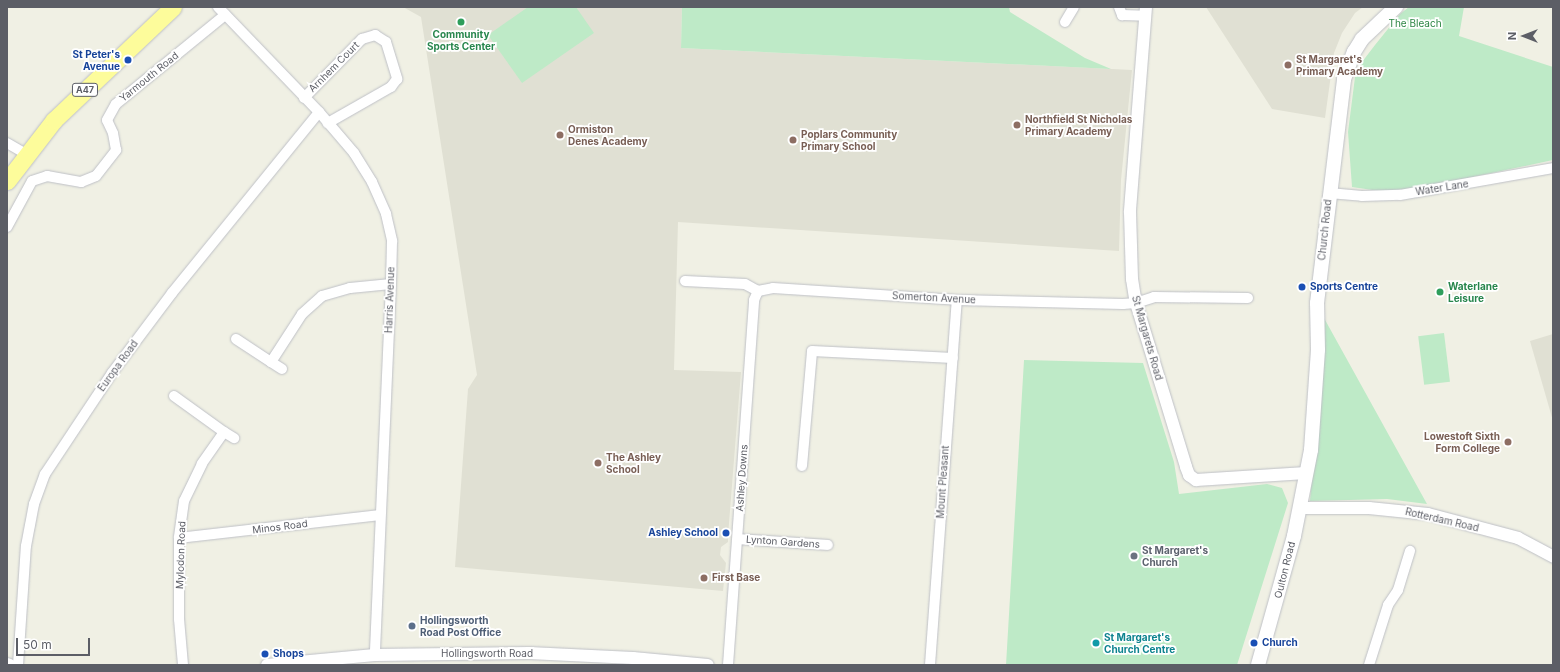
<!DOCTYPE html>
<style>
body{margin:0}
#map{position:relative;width:1560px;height:672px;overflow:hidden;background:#f0f0e4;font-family:Inter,sans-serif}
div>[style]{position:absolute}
.education>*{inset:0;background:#e0e0d3}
.green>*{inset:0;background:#beeac7;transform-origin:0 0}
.roads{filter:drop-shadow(0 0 1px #bec0c6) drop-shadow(0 0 1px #bec0c6)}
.minor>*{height:10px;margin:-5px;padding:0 5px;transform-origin:5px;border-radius:5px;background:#fff}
.tertiary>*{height:12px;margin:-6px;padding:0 6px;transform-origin:6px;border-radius:6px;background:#fff}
.secondary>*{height:14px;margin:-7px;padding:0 7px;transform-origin:7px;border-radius:7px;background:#fff}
.trunk>*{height:17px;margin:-8.5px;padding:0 8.5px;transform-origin:8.5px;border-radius:8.5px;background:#fdfc9b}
.dots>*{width:11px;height:11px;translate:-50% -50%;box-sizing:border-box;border:2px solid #fff;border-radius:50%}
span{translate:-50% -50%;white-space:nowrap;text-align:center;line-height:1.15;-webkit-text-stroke:3.5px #fff;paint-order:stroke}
.shield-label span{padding:1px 3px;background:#fff;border:1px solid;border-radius:3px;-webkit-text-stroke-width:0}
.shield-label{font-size:9px;color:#5c5e66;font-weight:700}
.park-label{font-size:10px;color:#2c8543}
.leisure-label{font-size:10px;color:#27864d;font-weight:700}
.left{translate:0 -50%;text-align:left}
.transit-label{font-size:10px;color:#164399;font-weight:700}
.right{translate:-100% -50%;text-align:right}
.education-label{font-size:10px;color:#785e54;font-weight:700}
.street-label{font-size:10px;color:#5c5e66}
.worship-label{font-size:10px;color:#5b616d;font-weight:700}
.service-label{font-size:10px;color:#4e5e75;font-weight:700}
.culture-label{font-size:10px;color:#0d838f;font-weight:700}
.frame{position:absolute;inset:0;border:8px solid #5c5e66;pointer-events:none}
.north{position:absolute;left:1504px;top:16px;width:40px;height:40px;-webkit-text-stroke:3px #fff;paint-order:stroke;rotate:270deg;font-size:11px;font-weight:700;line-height:16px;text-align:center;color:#5c5e66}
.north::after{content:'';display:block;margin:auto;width:14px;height:18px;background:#5c5e66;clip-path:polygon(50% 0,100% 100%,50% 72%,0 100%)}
.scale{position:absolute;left:16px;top:638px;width:74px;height:18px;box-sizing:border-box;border:2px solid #5c5e66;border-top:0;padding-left:5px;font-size:12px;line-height:14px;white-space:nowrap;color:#5c5e66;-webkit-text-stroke:3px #fff;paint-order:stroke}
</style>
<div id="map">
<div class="education">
<div style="clip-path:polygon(403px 7px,682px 7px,681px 48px,1132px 70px,1121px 180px,1119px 251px,678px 222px,674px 370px,741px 372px,728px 536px,728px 542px,721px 547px,720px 555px,726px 563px,723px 591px,455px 567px,468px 389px,477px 375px,421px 17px)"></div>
<div style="clip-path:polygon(1206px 7px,1363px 7px,1355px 13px,1342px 33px,1334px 53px,1325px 118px,1272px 109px)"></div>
<div style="clip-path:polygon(1553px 334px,1553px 421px,1530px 341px)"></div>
</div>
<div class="green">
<div style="clip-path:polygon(528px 7px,576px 7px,594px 33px,522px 83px,488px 35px)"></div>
<div style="clip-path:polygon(682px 7px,1009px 7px,1010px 12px,1085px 58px,1111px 69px,681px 48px)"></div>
<div style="clip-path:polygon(1409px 7px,1464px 7px,1459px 36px,1553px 67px,1553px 160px,1411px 190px,1386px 192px,1352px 187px,1348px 132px,1355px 77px,1362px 62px,1375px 45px,1400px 14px)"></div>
<div style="clip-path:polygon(1324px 318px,1427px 504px,1387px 499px,1310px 501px)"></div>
<div style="left:1444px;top:333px;width:49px;height:26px;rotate:83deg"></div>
<div style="clip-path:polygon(1024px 360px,1143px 363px,1174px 462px,1179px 494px,1267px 484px,1282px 488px,1288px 503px,1237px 665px,1006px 665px)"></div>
</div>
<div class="roads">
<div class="minor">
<div style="left:218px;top:7px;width:146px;rotate:46.1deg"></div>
<div style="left:319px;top:112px;width:54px;rotate:49.5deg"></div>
<div style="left:354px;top:153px;width:34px;rotate:58deg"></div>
<div style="left:372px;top:182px;width:35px;rotate:66deg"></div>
<div style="left:386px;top:214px;width:28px;rotate:77deg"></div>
<div style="left:392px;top:241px;width:43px;rotate:91.3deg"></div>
<div style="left:391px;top:284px;width:371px;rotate:92.5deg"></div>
<div style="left:1119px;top:7px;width:9px;rotate:69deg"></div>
<div style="left:1122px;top:15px;width:24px;rotate:2deg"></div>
<div style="left:1065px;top:22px;width:17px;rotate:-59deg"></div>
<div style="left:304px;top:98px;width:83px;rotate:-45.5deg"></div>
<div style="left:362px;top:39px;width:14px;rotate:-17deg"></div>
<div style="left:375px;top:35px;width:13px;rotate:32deg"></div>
<div style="left:386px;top:42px;width:39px;rotate:73deg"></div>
<div style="left:397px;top:79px;width:10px;rotate:127deg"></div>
<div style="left:391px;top:87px;width:73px;rotate:150.3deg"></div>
<div style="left:7px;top:143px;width:22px;rotate:30deg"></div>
<div style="left:1329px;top:193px;width:33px;rotate:5deg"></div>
<div style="left:1362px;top:196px;width:38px;rotate:-2deg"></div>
<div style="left:1400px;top:195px;width:155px;rotate:-10deg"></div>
<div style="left:7px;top:227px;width:52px;rotate:-61.5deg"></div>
<div style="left:32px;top:181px;width:16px;rotate:-18deg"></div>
<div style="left:47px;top:176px;width:35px;rotate:10deg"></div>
<div style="left:81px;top:182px;width:16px;rotate:-22deg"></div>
<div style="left:96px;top:176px;width:33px;rotate:-52deg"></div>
<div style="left:116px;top:150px;width:17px;rotate:-100deg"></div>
<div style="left:113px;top:133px;width:14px;rotate:-115deg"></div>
<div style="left:107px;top:120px;width:18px;rotate:-61deg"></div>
<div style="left:116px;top:104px;width:141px;rotate:-39.2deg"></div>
<div style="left:685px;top:281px;width:60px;rotate:2.9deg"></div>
<div style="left:745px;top:284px;width:15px;rotate:28deg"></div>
<div style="left:758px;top:291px;width:15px;rotate:-11deg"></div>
<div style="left:773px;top:288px;width:184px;rotate:3.7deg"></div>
<div style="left:957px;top:300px;width:166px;rotate:1.4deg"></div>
<div style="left:1123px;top:304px;width:13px;rotate:-4deg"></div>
<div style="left:1136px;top:303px;width:19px;rotate:-18deg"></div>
<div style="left:1154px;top:297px;width:94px;rotate:0.6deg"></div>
<div style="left:236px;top:339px;width:42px;rotate:33.3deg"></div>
<div style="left:271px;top:362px;width:57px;rotate:-57.1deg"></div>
<div style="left:302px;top:314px;width:27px;rotate:-42deg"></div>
<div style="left:322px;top:296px;width:29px;rotate:-16deg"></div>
<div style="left:350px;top:288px;width:41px;rotate:-5.6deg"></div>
<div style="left:271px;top:362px;width:13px;rotate:32deg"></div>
<div style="left:174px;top:396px;width:62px;rotate:35.8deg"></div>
<div style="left:224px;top:432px;width:39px;rotate:125deg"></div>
<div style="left:202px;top:464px;width:41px;rotate:115.9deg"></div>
<div style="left:184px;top:501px;width:37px;rotate:98deg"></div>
<div style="left:179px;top:538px;width:81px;rotate:90deg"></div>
<div style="left:179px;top:619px;width:46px;rotate:85deg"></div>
<div style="left:224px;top:432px;width:12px;rotate:31deg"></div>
<div style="left:802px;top:466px;width:115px;rotate:-85deg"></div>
<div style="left:812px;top:351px;width:141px;rotate:2.8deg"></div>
<div style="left:179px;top:538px;width:202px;rotate:-6.5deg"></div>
<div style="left:738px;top:539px;width:90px;rotate:3.8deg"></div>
<div style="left:18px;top:665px;width:119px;rotate:-86.2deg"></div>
<div style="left:26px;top:546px;width:43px;rotate:-79.2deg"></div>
<div style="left:34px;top:504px;width:32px;rotate:-70deg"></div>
<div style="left:45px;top:474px;width:121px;rotate:-56.4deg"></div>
<div style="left:112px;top:373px;width:100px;rotate:-53.1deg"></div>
<div style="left:172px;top:293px;width:233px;rotate:-50.9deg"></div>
<div style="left:728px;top:665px;width:366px;rotate:-85.9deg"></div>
<div style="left:754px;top:300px;width:10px;rotate:-66deg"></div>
<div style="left:930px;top:665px;width:366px;rotate:-85.8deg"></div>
<div style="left:1369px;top:665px;width:63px;rotate:-72.4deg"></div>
<div style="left:1388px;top:605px;width:18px;rotate:-56deg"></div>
<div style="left:1398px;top:590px;width:41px;rotate:-72.9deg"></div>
</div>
<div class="tertiary">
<div style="left:1146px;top:7px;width:206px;rotate:94.5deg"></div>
<div style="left:1130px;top:212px;width:67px;rotate:88.3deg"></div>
<div style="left:1132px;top:279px;width:24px;rotate:81deg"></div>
<div style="left:1136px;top:303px;width:171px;rotate:73deg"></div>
<div style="left:1186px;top:467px;width:9px;rotate:69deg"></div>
<div style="left:1189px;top:475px;width:9px;rotate:36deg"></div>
<div style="left:1196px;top:480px;width:110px;rotate:-3.6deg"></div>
<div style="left:1300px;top:508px;width:69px"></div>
<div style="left:1369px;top:508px;width:59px;rotate:5.8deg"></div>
<div style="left:1428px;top:514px;width:93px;rotate:14.9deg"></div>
<div style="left:1518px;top:538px;width:40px;rotate:28deg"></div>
<div style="left:7px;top:664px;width:3px;rotate:18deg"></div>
<div style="left:267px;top:665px;width:108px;rotate:-5.3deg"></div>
<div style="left:375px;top:655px;width:154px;rotate:-0.7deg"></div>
<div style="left:529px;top:653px;width:104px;rotate:2.8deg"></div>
<div style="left:633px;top:658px;width:75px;rotate:5.3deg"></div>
</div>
<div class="secondary">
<div style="left:1258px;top:665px;width:134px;rotate:-74.4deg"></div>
<div style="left:1294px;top:536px;width:88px;rotate:-78.8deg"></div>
<div style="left:1311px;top:450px;width:100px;rotate:-86deg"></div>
<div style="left:1318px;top:350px;width:47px;rotate:-91.2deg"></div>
<div style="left:1317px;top:303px;width:226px;rotate:-83.1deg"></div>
<div style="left:1344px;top:79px;width:29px;rotate:-70deg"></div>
<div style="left:1354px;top:52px;width:15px;rotate:-58deg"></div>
<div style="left:1362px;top:39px;width:47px;rotate:-43.3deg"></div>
</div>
<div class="trunk">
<div style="left:7px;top:181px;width:77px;rotate:-52.4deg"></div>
<div style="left:54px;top:120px;width:164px;rotate:-43.5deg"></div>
</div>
</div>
<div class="dots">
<div style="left:461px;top:22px;background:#2e9e5b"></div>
<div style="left:128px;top:60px;background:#1a4fb4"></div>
<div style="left:1288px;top:65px;background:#8d6e63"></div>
<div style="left:1017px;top:125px;background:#8d6e63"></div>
<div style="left:560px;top:135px;background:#8d6e63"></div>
<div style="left:793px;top:140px;background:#8d6e63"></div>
<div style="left:1302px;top:287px;background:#1a4fb4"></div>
<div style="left:1440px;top:292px;background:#2e9e5b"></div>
<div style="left:1508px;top:442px;background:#8d6e63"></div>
<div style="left:598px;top:463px;background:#8d6e63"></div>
<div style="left:726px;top:533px;background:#1a4fb4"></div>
<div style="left:1134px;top:556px;background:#6b7280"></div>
<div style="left:704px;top:578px;background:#8d6e63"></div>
<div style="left:412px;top:626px;background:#5c6f8a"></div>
<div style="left:1096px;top:643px;background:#0f9aa8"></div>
<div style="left:1254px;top:643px;background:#1a4fb4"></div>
<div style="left:265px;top:654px;background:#1a4fb4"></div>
</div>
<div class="shield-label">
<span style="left:85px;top:90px">A47</span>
</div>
<div class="park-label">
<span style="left:1415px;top:24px">The Bleach</span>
</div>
<div class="leisure-label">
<span style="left:461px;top:40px">Community<br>Sports Center</span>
<span class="left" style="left:1448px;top:292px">Waterlane<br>Leisure</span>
</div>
<div class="transit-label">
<span class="right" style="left:120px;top:60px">St Peter's<br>Avenue</span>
<span class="left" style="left:1310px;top:287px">Sports Centre</span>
<span class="right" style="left:718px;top:533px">Ashley School</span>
<span class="left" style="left:1262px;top:643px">Church</span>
<span class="left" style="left:273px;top:654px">Shops</span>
</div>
<div class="education-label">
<span class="left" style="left:1296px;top:65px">St Margaret's<br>Primary Academy</span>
<span class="left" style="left:1025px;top:125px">Northfield St Nicholas<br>Primary Academy</span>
<span class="left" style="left:568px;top:135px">Ormiston<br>Denes Academy</span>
<span class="left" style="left:801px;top:140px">Poplars Community<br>Primary School</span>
<span class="right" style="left:1500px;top:442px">Lowestoft Sixth<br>Form College</span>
<span class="left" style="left:606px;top:463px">The Ashley<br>School</span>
<span class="left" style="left:712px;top:578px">First Base</span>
</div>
<div class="street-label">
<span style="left:334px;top:67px;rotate:-45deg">Arnhem Court</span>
<span style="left:149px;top:77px;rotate:-39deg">Yarmouth Road</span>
<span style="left:1442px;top:188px;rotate:-9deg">Water Lane</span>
<span style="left:1325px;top:230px;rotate:-84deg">Church Road</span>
<span style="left:934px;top:298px;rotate:3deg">Somerton Avenue</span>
<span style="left:390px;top:300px;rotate:-88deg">Harris Avenue</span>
<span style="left:1147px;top:338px;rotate:74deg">St Margarets Road</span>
<span style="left:118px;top:366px;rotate:-54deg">Europa Road</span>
<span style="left:742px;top:478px;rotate:-86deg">Ashley Downs</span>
<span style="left:943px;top:482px;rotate:-86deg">Mount Pleasant</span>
<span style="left:1442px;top:520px;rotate:13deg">Rotterdam Road</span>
<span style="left:280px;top:527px;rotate:-7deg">Minos Road</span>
<span style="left:783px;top:542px;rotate:4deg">Lynton Gardens</span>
<span style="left:181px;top:555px;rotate:-88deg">Mylodon Road</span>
<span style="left:1285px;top:570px;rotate:-76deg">Oulton Road</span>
<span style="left:487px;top:654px">Hollingsworth Road</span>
</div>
<div class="worship-label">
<span class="left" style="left:1142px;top:556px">St Margaret's<br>Church</span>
</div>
<div class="service-label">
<span class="left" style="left:420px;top:626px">Hollingsworth<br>Road Post Office</span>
</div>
<div class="culture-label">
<span class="left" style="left:1104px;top:643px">St Margaret's<br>Church Centre</span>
</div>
<div class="frame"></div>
<div class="north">N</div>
<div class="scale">50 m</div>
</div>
